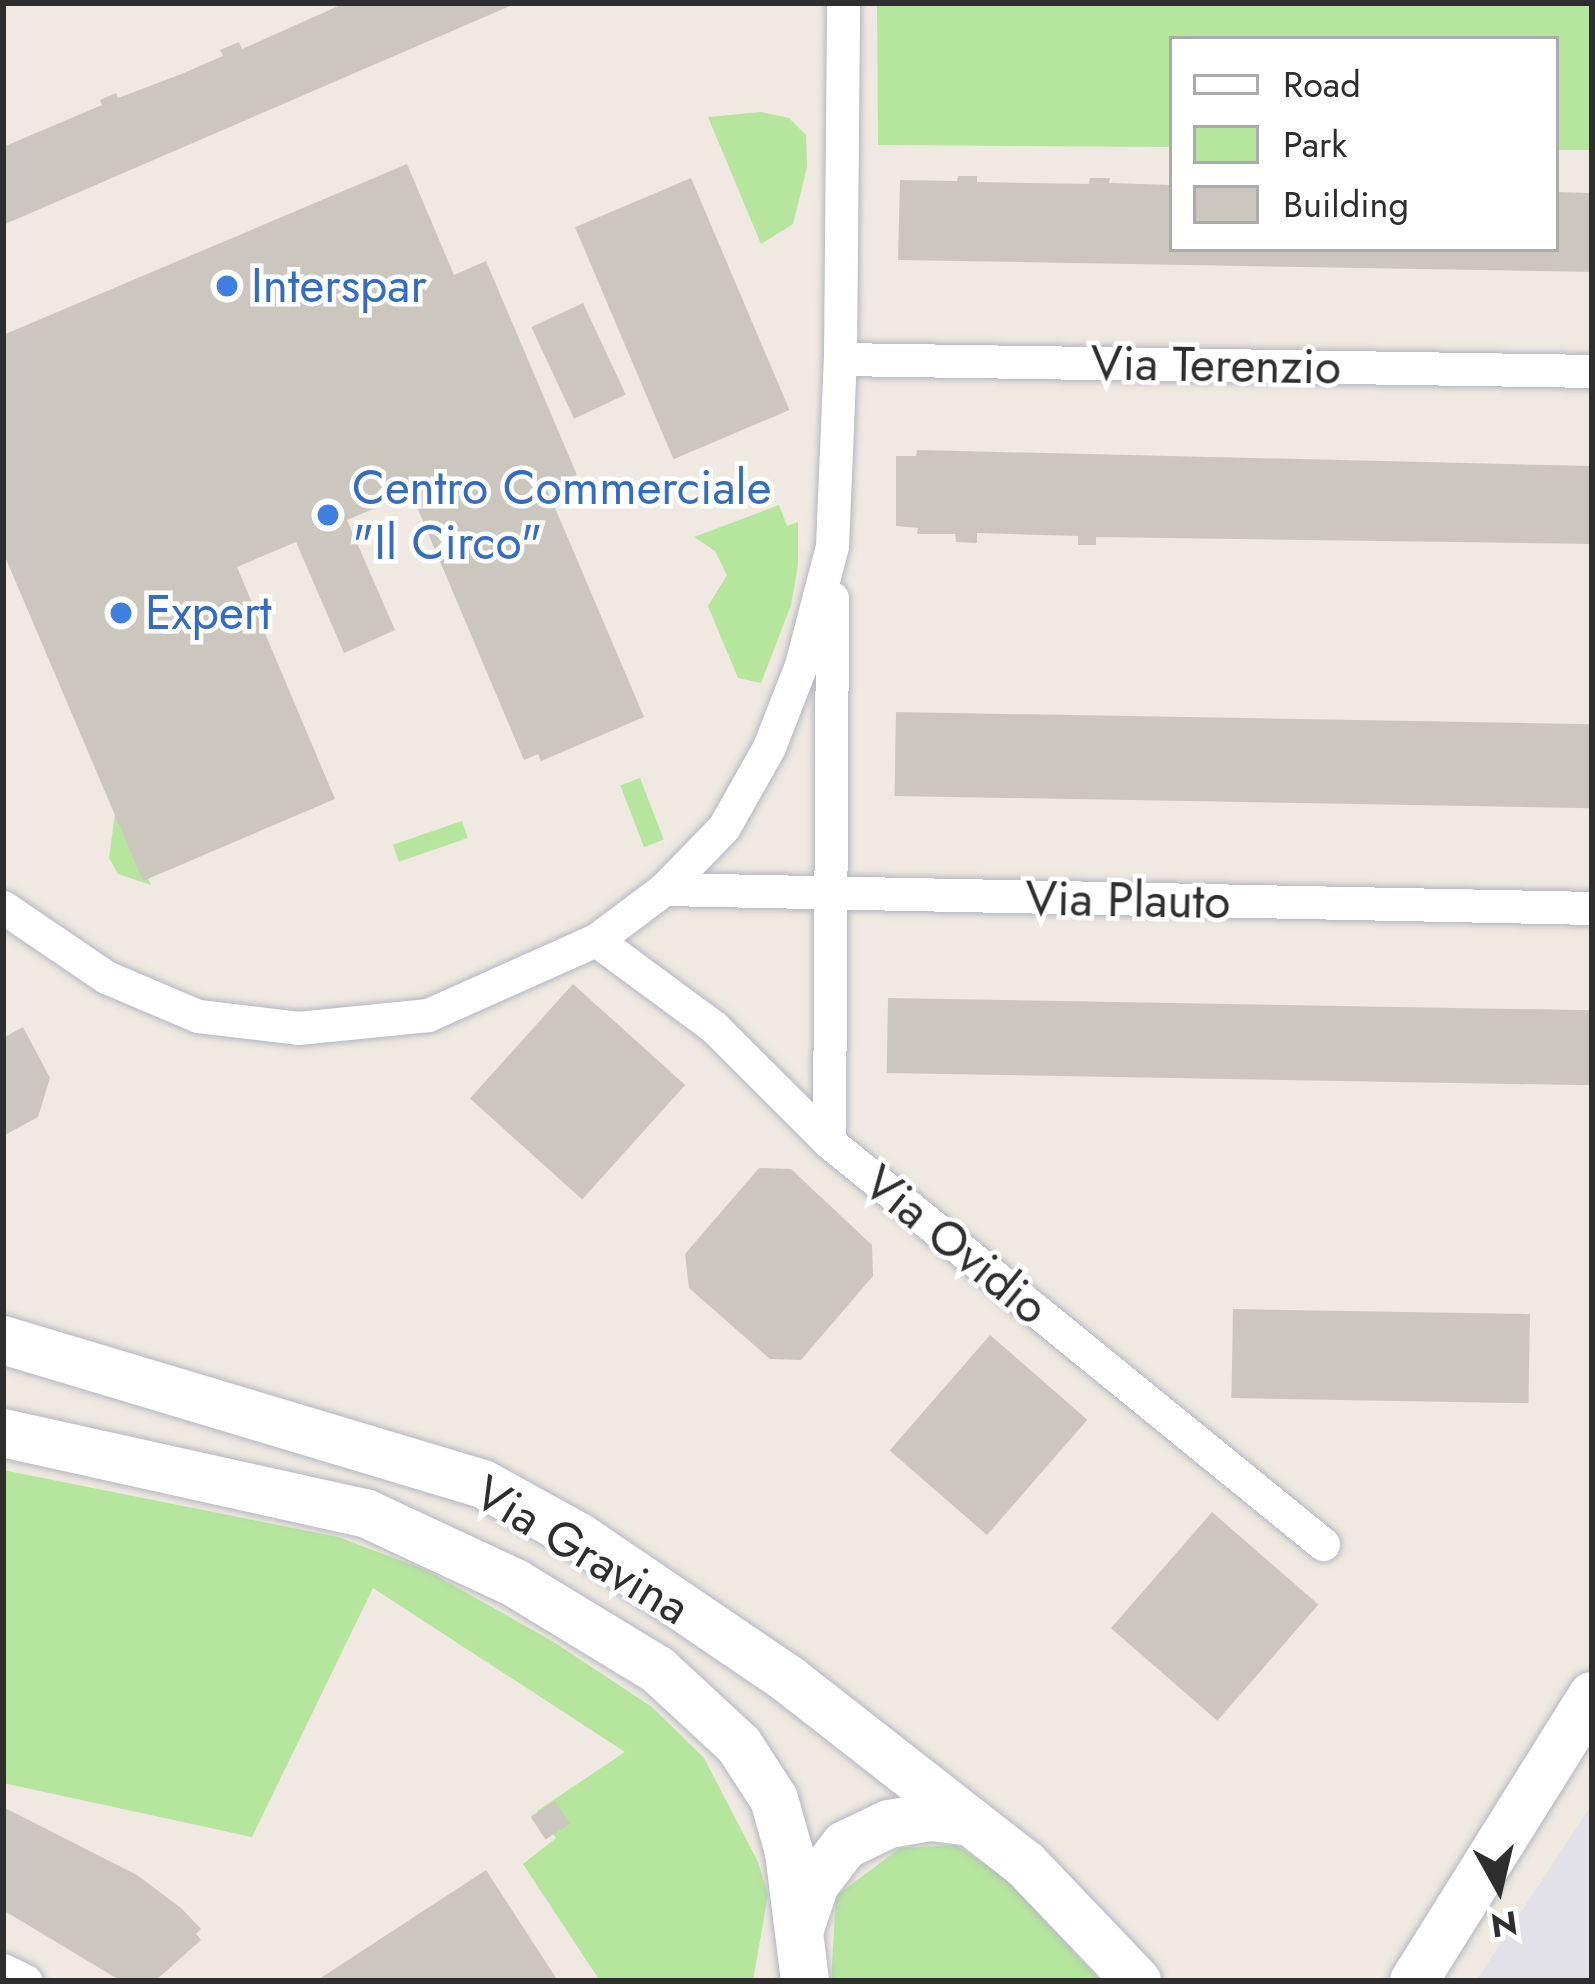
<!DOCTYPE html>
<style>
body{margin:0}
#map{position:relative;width:1595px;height:1984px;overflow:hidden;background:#efe9e1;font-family:Jost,sans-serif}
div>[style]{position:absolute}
.industrial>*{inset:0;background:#e3e1e8}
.green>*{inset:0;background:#b6e59e;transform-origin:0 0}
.building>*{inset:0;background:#cbc7bf;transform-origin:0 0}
.roads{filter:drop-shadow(0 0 3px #b4b7c1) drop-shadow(0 0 3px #b4b7c1)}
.street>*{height:33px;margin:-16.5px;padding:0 16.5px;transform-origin:16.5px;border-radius:16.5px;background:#fff}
.secondary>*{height:48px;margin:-24px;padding:0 24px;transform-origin:24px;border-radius:24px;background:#fff}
.dots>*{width:33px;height:33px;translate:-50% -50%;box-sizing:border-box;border:6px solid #fff;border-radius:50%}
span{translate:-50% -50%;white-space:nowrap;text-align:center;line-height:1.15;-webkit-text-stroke:9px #fff;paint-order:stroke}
.shop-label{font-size:48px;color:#366cbe}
.left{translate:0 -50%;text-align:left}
.street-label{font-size:48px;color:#2e2e2e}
.frame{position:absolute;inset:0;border:6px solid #2e2e2e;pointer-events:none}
.legend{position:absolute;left:1169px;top:36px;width:390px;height:216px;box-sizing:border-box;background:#fff;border:3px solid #ababab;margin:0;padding:15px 21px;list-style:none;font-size:36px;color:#2e2e2e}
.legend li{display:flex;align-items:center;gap:24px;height:60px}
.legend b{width:60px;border:3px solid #ababab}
.north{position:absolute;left:1439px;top:1828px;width:120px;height:120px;-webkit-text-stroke:9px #fff;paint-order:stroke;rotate:172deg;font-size:33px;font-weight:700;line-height:48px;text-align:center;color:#2e2e2e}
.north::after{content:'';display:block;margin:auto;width:42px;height:54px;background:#2e2e2e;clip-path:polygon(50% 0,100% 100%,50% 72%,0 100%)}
</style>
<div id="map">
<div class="industrial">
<div style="clip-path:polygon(1592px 1804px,1592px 1981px,1476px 1981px)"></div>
</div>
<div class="green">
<div style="clip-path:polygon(877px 3px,1592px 3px,1592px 150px,1556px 150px,1556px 39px,1172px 39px,1172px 147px,878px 145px)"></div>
<div style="clip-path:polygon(761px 112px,789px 118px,806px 135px,807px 167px,793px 224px,761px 244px,708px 117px)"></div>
<div style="clip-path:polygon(779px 505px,787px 526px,798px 522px,798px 565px,791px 605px,761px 683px,738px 678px,708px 606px,727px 575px,715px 551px,694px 537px)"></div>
<div style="left:640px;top:778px;width:66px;height:21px;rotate:69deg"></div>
<div style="clip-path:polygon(116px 807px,151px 885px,118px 874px,109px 858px)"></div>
<div style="left:462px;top:821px;width:18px;height:73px;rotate:71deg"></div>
<div style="clip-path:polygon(3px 1470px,338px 1537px,426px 1570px,552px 1641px,652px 1707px,704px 1758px,758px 1862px,768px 1894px,753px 1981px,600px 1981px,523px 1864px,556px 1838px,537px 1811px,625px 1752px,373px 1588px,252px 1837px,3px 1783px)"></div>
<div style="clip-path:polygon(956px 1845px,1003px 1876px,1101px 1981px,831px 1981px,836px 1896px,900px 1848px)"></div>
</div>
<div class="building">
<div style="clip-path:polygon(345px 3px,517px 3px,3px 225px,3px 147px,102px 105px,100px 100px,116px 93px,118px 98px,179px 75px,223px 56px,220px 50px,239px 42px,242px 49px)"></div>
<div style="clip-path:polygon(407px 164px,454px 275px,486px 261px,577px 475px,547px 489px,644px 717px,541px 761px,538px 754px,524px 760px,411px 493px,347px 520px,395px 630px,344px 653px,296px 542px,237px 567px,335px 799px,143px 881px,3px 552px,3px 335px)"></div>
<div style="clip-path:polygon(958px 176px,977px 176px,977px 182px,1089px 184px,1090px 178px,1110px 178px,1109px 183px,1172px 185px,1172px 249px,1556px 249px,1556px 192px,1592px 193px,1592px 272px,898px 260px,900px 180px,957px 181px)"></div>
<div style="left:691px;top:178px;width:252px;height:126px;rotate:67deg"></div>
<div style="left:583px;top:303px;width:101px;height:57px;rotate:65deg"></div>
<div style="clip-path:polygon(917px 450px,1592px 466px,1592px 544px,1096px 537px,1096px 545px,1078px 545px,1078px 536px,977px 533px,977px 543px,956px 542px,955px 534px,917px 534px,918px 528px,896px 526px,896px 456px,916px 456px)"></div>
<div style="left:896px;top:712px;width:696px;height:84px;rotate:1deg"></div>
<div style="left:573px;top:984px;width:151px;height:154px;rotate:42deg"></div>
<div style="left:888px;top:998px;width:704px;height:75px;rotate:1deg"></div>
<div style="clip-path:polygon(23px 1027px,50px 1078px,38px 1117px,3px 1136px,3px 1038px)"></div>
<div style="clip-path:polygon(759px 1168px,791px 1169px,872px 1245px,873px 1276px,801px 1360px,770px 1359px,689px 1288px,685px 1254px)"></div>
<div style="left:1233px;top:1309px;width:297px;height:89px;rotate:1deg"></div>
<div style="left:990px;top:1335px;width:129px;height:153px;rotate:41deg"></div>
<div style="left:1212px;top:1512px;width:141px;height:154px;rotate:41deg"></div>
<div style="left:555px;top:1801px;width:27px;height:29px;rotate:57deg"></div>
<div style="clip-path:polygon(3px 1807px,137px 1875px,181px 1908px,201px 1929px,196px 1934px,201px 1940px,155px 1981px,121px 1981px,3px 1910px)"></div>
<div style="clip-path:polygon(486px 1870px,558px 1981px,316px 1981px)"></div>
</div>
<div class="roads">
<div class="street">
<div style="left:840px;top:359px;width:752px;rotate:0.91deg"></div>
<div style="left:664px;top:889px;width:928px;rotate:1.17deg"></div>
<div style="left:3px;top:907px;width:125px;rotate:34.2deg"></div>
<div style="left:106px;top:977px;width:100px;rotate:23deg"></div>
<div style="left:198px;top:1016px;width:101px;rotate:6.8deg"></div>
<div style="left:298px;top:1028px;width:131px;rotate:-5.7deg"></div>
<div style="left:428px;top:1015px;width:184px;rotate:-24.1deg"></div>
<div style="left:596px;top:940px;width:85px;rotate:-36.9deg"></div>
<div style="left:664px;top:889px;width:86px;rotate:-45.9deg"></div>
<div style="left:724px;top:827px;width:92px;rotate:-60.6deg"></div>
<div style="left:769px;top:747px;width:88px;rotate:-68.7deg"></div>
<div style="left:801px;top:665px;width:123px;rotate:-75.4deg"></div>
<div style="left:832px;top:546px;width:187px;rotate:-87.6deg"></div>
<div style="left:840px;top:359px;width:356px;rotate:-89.5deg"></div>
<div style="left:596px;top:940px;width:147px;rotate:36.4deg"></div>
<div style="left:714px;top:1027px;width:163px;rotate:45deg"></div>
<div style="left:829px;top:1142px;width:637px;rotate:39.14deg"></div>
<div style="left:829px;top:1142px;width:544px;rotate:-89.68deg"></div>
<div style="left:3px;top:1970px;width:25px;rotate:26deg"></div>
</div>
<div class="secondary">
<div style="left:3px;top:1340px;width:501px;rotate:16.7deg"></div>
<div style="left:483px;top:1484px;width:110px;rotate:28.9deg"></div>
<div style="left:579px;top:1537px;width:253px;rotate:34.2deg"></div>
<div style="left:788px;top:1679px;width:301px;rotate:38deg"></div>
<div style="left:1025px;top:1864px;width:162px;rotate:46.3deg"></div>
<div style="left:3px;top:1433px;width:373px;rotate:12.5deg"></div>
<div style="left:367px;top:1514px;width:163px;rotate:25deg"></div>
<div style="left:515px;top:1583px;width:167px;rotate:31.3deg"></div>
<div style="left:658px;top:1670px;width:110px;rotate:42.8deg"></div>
<div style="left:739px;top:1745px;width:64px;rotate:57.1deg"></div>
<div style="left:774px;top:1799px;width:55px;rotate:74.2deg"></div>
<div style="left:789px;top:1852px;width:130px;rotate:82.9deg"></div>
<div style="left:800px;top:1929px;width:47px;rotate:-71.6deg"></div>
<div style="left:815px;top:1884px;width:49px;rotate:-52.4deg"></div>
<div style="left:845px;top:1845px;width:49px;rotate:-25.5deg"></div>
<div style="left:889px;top:1824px;width:43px;rotate:-9.5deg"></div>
<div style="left:931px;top:1817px;width:40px;rotate:7.1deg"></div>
<div style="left:1414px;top:1981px;width:336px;rotate:-58deg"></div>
</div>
</div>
<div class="dots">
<div style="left:227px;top:286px;background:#3f7fe0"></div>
<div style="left:328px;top:515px;background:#3f7fe0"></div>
<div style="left:121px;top:613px;background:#3f7fe0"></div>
</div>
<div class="shop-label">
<span class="left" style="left:251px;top:286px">Interspar</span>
<span class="left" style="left:352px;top:515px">Centro Commerciale<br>"Il Circo"</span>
<span class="left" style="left:145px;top:613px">Expert</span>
</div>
<div class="street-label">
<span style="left:1216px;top:365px;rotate:1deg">Via Terenzio</span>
<span style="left:1128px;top:900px;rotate:1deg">Via Plauto</span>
<span style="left:956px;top:1245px;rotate:39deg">Via Ovidio</span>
<span style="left:582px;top:1550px;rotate:31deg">Via Gravina</span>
</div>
<div class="frame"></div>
<ul class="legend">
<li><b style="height:15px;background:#fff"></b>Road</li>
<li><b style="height:33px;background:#b6e59e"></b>Park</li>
<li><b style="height:33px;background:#cbc7bf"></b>Building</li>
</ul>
<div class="north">N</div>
</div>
